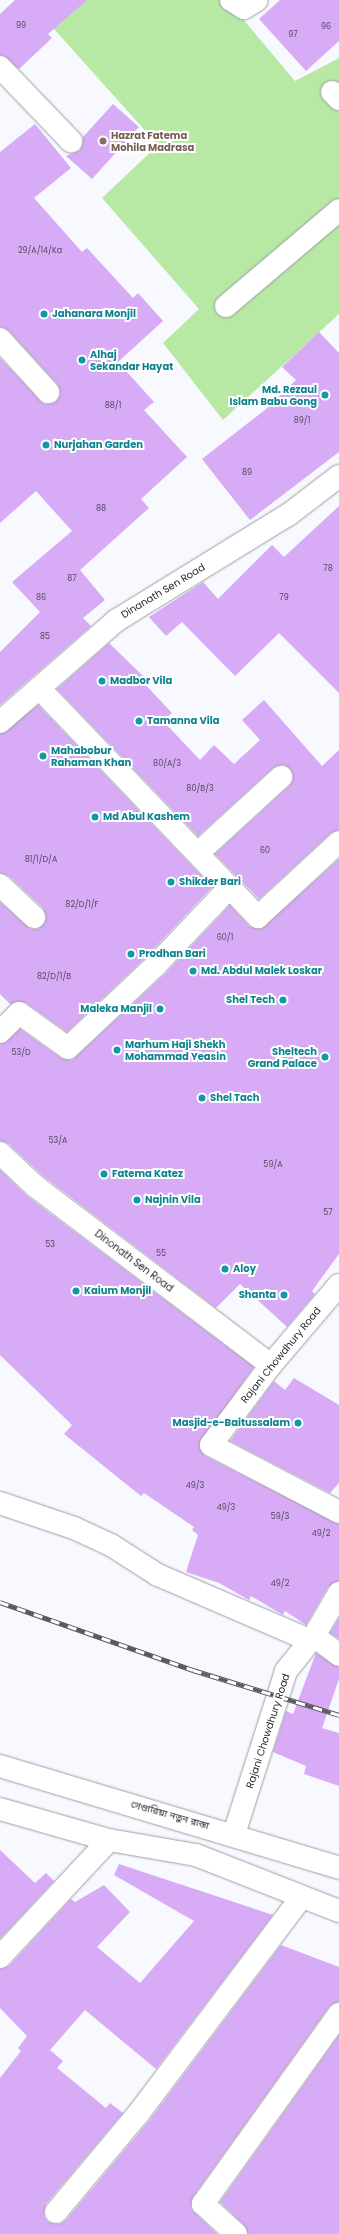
<!DOCTYPE html>
<meta charset="utf-8">
<style>
body{margin:0}
#map{position:relative;width:339px;height:2234px;overflow:hidden;background:#f7f9fe;font-family:Poppins,"Noto Sans Bengali",sans-serif}
div>[style]{position:absolute}
.green>*{inset:0;background:#b7e9a4}
.building>*{inset:0;background:#d7abf5}
.roads{filter:drop-shadow(0 0 1px #9b9ea4) drop-shadow(0 0 1px #9b9ea4)}
.street>*{height:22px;margin:-11px;padding:0 11px;transform-origin:11px;border-radius:11px;background:#fff}
.primary>*{height:22px;margin:-11px;padding:0 11px;transform-origin:11px;border-radius:11px;background:#fff}
.rail>*{height:4.5px;margin-top:-2.25px;transform-origin:0;background:repeating-linear-gradient(90deg,#fff 0 9px,#5a5b5f 0 18px);box-sizing:border-box;border-block:1px solid #5a5b5f}
.dots>*{width:11px;height:11px;translate:-50% -50%;box-sizing:border-box;border:2px solid #fff;border-radius:50%}
span{translate:-50% -50%;white-space:nowrap;text-align:center;line-height:1.15;-webkit-text-stroke:4px #fff;paint-order:stroke}
.number-label{font-size:8px;color:#53495e}
.number-label span{-webkit-text-stroke-width:0}
.education-label{font-size:10px;color:#785e54;font-weight:700}
.left{translate:0 -50%;text-align:left}
.culture-label{font-size:10px;color:#0d838f;font-weight:700}
.right{translate:-100% -50%;text-align:right}
.street-label{font-size:10px;color:#27282b}
</style>
<div id="map">
<div class="green">
<div style="clip-path:polygon(28px 0,227px 0,295px 81px,339px 58px,339px 314px,223px 420px,163px 343px,199px 309px,102px 198px,158px 145px)"></div>
</div>
<div class="building">
<div style="clip-path:polygon(15px 0,87px 0,48px 34px,52px 38px,19px 69px,0 55px,0 14px)"></div>
<div style="clip-path:polygon(280px 0,339px 0,339px 41px,306px 71px,259px 19px)"></div>
<div style="clip-path:polygon(113px 104px,139px 127px,92px 179px,66px 156px,80px 150px,83px 137px)"></div>
<div style="clip-path:polygon(35px 124px,71px 168px,34px 198px,82px 252px,87px 248px,133px 298px,138px 293px,163px 321px,118px 362px,154px 402px,144px 410px,187px 457px,141px 499px,149px 508px,80px 570px,105px 600px,83px 618px,91px 626px,0 705px,0 652px,40px 612px,12px 582px,72px 531px,36px 491px,0 523px,0 358px,44px 404px,56px 401px,60px 395px,57px 384px,9px 331px,0 327px,0 152px)"></div>
<div style="clip-path:polygon(319px 332px,339px 353px,339px 452px,250px 520px,202px 459px,266px 409px,296px 380px,282px 367px)"></div>
<div style="clip-path:polygon(339px 506px,339px 693px,279px 633px,235px 676px,182px 622px,166px 636px,149px 617px,203px 582px,218px 599px,272px 545px,284px 557px)"></div>
<div style="clip-path:polygon(109px 643px,144px 677px,141px 680px,172px 713px,163px 721px,200px 760px,214px 745px,234px 764px,260px 740px,242px 720px,264px 700px,322px 766px,339px 750px,339px 830px,331px 833px,259px 899px,215px 854px,289px 786px,293px 780px,290px 769px,284px 765px,273px 768px,198px 836px,57px 689px)"></div>
<div style="clip-path:polygon(38px 705px,212px 887px,147px 956px,67px 1032px,26px 1003px,10px 1004px,0 994px,0 902px,31px 929px,38px 929px,46px 919px,43px 908px,9px 876px,0 873px,0 734px)"></div>
<div style="clip-path:polygon(339px 859px,339px 1254px,312px 1291px,315px 1294px,287px 1327px,240px 1284px,216px 1308px,43px 1176px,9px 1144px,0 1141px,0 1044px,20px 1029px,61px 1058px,72px 1060px,165px 974px,230px 905px,249px 926px,261px 929px)"></div>
<div style="clip-path:polygon(0 1170px,27px 1196px,254px 1367px,199px 1445px,205px 1456px,339px 1524px,339px 1581px,328px 1587px,306px 1625px,285px 1611px,283px 1615px,251px 1596px,249px 1600px,219px 1583px,186px 1572px,198px 1535px,192px 1530px,194px 1527px,144px 1493px,141px 1496px,64px 1434px,72px 1425px,0 1355px)"></div>
<div style="clip-path:polygon(294px 1378px,339px 1405px,339px 1483px,330px 1493px,230px 1441px,274px 1381px,285px 1390px)"></div>
<div style="clip-path:polygon(339px 1618px,339px 1639px,330px 1633px)"></div>
<div style="clip-path:polygon(316px 1653px,339px 1667px,339px 1679px,322px 1728px,339px 1733px,339px 1786px,304px 1774px,306px 1766px,273px 1752px,286px 1711px,293px 1714px)"></div>
<div style="clip-path:polygon(0 1850px,35px 1883px,46px 1873px,54px 1881px,0 1939px)"></div>
<div style="clip-path:polygon(119px 1864px,273px 1915px,156px 2069px,85px 2010px,50px 2050px,63px 2061px,57px 2068px,106px 2108px,110px 2103px,123px 2113px,46px 2204px,44px 2216px,48px 2222px,60px 2224px,66px 2220px,148px 2122px,281px 1945px,339px 1967px,339px 2002px,329px 2007px,193px 2197px,191px 2209px,217px 2234px,0 2234px,0 2078px,21px 2051px,18px 2048px,27px 2036px,0 2008px,0 1969px,9px 1966px,71px 1899px,75px 1902px,104px 1885px,130px 1912px,97px 1947px,140px 1983px,194px 1921px,114px 1875px)"></div>
<div style="clip-path:polygon(339px 2035px,339px 2234px,248px 2234px,244px 2225px,220px 2202px)"></div>
</div>
<div class="roads">
<div class="street">
<div style="left:231px;top:0;width:15px;rotate:32deg"></div>
<div style="left:244px;top:8px;width:15px;rotate:-32deg"></div>
<div style="left:0;top:67px;width:103px;rotate:46.2deg"></div>
<div style="left:332px;top:92px;width:10px;rotate:45deg"></div>
<div style="left:226px;top:306px;width:148px;rotate:-40.3deg"></div>
<div style="left:0;top:339px;width:72px;rotate:47.8deg"></div>
<div style="left:39px;top:688px;width:317px;rotate:46.3deg"></div>
<div style="left:258px;top:917px;width:110px;rotate:-42.8deg"></div>
<div style="left:0;top:722px;width:155px;rotate:-41.1deg"></div>
<div style="left:117px;top:620px;width:201px;rotate:-31.6deg"></div>
<div style="left:288px;top:515px;width:64px;rotate:-37.4deg"></div>
<div style="left:198px;top:853px;width:113px;rotate:-42.5deg"></div>
<div style="left:0;top:885px;width:47px;rotate:43.3deg"></div>
<div style="left:0;top:1032px;width:27px;rotate:-45deg"></div>
<div style="left:19px;top:1013px;width:60px;rotate:35.5deg"></div>
<div style="left:68px;top:1048px;width:121px;rotate:-43.3deg"></div>
<div style="left:156px;top:965px;width:108px;rotate:-46.5deg"></div>
<div style="left:0;top:1153px;width:48px;rotate:43.3deg"></div>
<div style="left:35px;top:1186px;width:296px;rotate:37.2deg"></div>
<div style="left:339px;top:1285px;width:105px;rotate:130.4deg"></div>
<div style="left:271px;top:1365px;width:100px;rotate:126.9deg"></div>
<div style="left:211px;top:1445px;width:144px;rotate:27.6deg"></div>
<div style="left:0;top:1503px;width:78px;rotate:18.7deg"></div>
<div style="left:74px;top:1528px;width:41px;rotate:24.7deg"></div>
<div style="left:111px;top:1545px;width:56px;rotate:32.6deg"></div>
<div style="left:158px;top:1575px;width:164px;rotate:23.3deg"></div>
<div style="left:314px;top:1636px;width:31px;rotate:37deg"></div>
<div style="left:0;top:1809px;width:113px;rotate:15.9deg"></div>
<div style="left:109px;top:1840px;width:88px;rotate:9.8deg"></div>
<div style="left:196px;top:1855px;width:154px;rotate:21.4deg"></div>
<div style="left:234px;top:1834px;width:171px;rotate:-72.3deg"></div>
<div style="left:286px;top:1671px;width:45px;rotate:-51.3deg"></div>
<div style="left:314px;top:1636px;width:50px;rotate:-59.8deg"></div>
<div style="left:0;top:1957px;width:160px;rotate:-47deg"></div>
<div style="left:56px;top:2212px;width:128px;rotate:-50.1deg"></div>
<div style="left:138px;top:2114px;width:271px;rotate:-53deg"></div>
<div style="left:236px;top:2234px;width:45px;rotate:-137.7deg"></div>
<div style="left:203px;top:2204px;width:234px;rotate:-54.4deg"></div>
</div>
<div class="primary">
<div style="left:0;top:1766px;width:354px;rotate:16.7deg"></div>
</div>
</div>
<div class="rail">
<div style="left:0;top:1602px;width:205px;rotate:19.4deg"></div>
<div style="left:193px;top:1670px;width:153px;rotate:17.1deg"></div>
</div>
<div class="dots">
<div style="left:103px;top:141px;background:#8d6e63"></div>
<div style="left:44px;top:314px;background:#0f9aa8"></div>
<div style="left:82px;top:360px;background:#0f9aa8"></div>
<div style="left:325px;top:395px;background:#0f9aa8"></div>
<div style="left:46px;top:445px;background:#0f9aa8"></div>
<div style="left:102px;top:681px;background:#0f9aa8"></div>
<div style="left:139px;top:721px;background:#0f9aa8"></div>
<div style="left:43px;top:756px;background:#0f9aa8"></div>
<div style="left:95px;top:817px;background:#0f9aa8"></div>
<div style="left:171px;top:882px;background:#0f9aa8"></div>
<div style="left:131px;top:954px;background:#0f9aa8"></div>
<div style="left:193px;top:971px;background:#0f9aa8"></div>
<div style="left:283px;top:1000px;background:#0f9aa8"></div>
<div style="left:160px;top:1009px;background:#0f9aa8"></div>
<div style="left:117px;top:1050px;background:#0f9aa8"></div>
<div style="left:325px;top:1057px;background:#0f9aa8"></div>
<div style="left:202px;top:1098px;background:#0f9aa8"></div>
<div style="left:104px;top:1174px;background:#0f9aa8"></div>
<div style="left:137px;top:1200px;background:#0f9aa8"></div>
<div style="left:225px;top:1269px;background:#0f9aa8"></div>
<div style="left:76px;top:1291px;background:#0f9aa8"></div>
<div style="left:284px;top:1295px;background:#0f9aa8"></div>
<div style="left:298px;top:1423px;background:#0f9aa8"></div>
</div>
<div class="number-label">
<span style="left:21px;top:26px">99</span>
<span style="left:326px;top:27px">96</span>
<span style="left:293px;top:35px">97</span>
<span style="left:40px;top:251px">29/A/14/Ka</span>
<span style="left:113px;top:406px">88/1</span>
<span style="left:302px;top:421px">89/1</span>
<span style="left:247px;top:473px">89</span>
<span style="left:101px;top:509px">88</span>
<span style="left:328px;top:569px">78</span>
<span style="left:72px;top:579px">87</span>
<span style="left:41px;top:598px">86</span>
<span style="left:284px;top:598px">79</span>
<span style="left:45px;top:637px">85</span>
<span style="left:167px;top:764px">80/A/3</span>
<span style="left:200px;top:789px">80/B/3</span>
<span style="left:265px;top:851px">60</span>
<span style="left:41px;top:860px">81/1/D/A</span>
<span style="left:82px;top:905px">82/D/1/F</span>
<span style="left:225px;top:938px">60/1</span>
<span style="left:54px;top:977px">82/D/1/B</span>
<span style="left:21px;top:1053px">53/D</span>
<span style="left:58px;top:1141px">53/A</span>
<span style="left:273px;top:1165px">59/A</span>
<span style="left:328px;top:1213px">57</span>
<span style="left:50px;top:1245px">53</span>
<span style="left:161px;top:1254px">55</span>
<span style="left:195px;top:1486px">49/3</span>
<span style="left:226px;top:1508px">49/3</span>
<span style="left:280px;top:1517px">59/3</span>
<span style="left:321px;top:1534px">49/2</span>
<span style="left:280px;top:1584px">49/2</span>
</div>
<div class="education-label">
<span class="left" style="left:111px;top:141px">Hazrat Fatema<br>Mohila Madrasa</span>
</div>
<div class="culture-label">
<span class="left" style="left:52px;top:314px">Jahanara Monjil</span>
<span class="left" style="left:90px;top:360px">Alhaj<br>Sekandar Hayat</span>
<span class="right" style="left:317px;top:395px">Md. Rezaul<br>Islam Babu Gong</span>
<span class="left" style="left:54px;top:445px">Nurjahan Garden</span>
<span class="left" style="left:110px;top:681px">Madbor Vila</span>
<span class="left" style="left:147px;top:721px">Tamanna Vila</span>
<span class="left" style="left:51px;top:756px">Mahabobur<br>Rahaman Khan</span>
<span class="left" style="left:103px;top:817px">Md Abul Kashem</span>
<span class="left" style="left:179px;top:882px">Shikder Bari</span>
<span class="left" style="left:139px;top:954px">Prodhan Bari</span>
<span class="left" style="left:201px;top:971px">Md. Abdul Malek Loskar</span>
<span class="right" style="left:275px;top:1000px">Shel Tech</span>
<span class="right" style="left:152px;top:1009px">Maleka Manjil</span>
<span class="left" style="left:125px;top:1050px">Marhum Haji Shekh<br>Mohammad Yeasin</span>
<span class="right" style="left:317px;top:1057px">Sheltech<br>Grand Palace</span>
<span class="left" style="left:210px;top:1098px">Shel Tach</span>
<span class="left" style="left:112px;top:1174px">Fatema Katez</span>
<span class="left" style="left:145px;top:1200px">Najnin Vila</span>
<span class="left" style="left:233px;top:1269px">Aloy</span>
<span class="left" style="left:84px;top:1291px">Kaium Monjil</span>
<span class="right" style="left:276px;top:1295px">Shanta</span>
<span class="right" style="left:290px;top:1423px">Masjid-e-Baitussalam</span>
</div>
<div class="street-label">
<span style="left:163px;top:591px;rotate:-31deg">Dinanath Sen Road</span>
<span style="left:134px;top:1261px;rotate:37deg">Dinonath Sen Road</span>
<span style="left:281px;top:1355px;rotate:-51deg">Rajani Chowdhury Road</span>
<span style="left:268px;top:1731px;rotate:-72deg">Rajani Chowdhury Road</span>
<span style="left:170px;top:1815px;rotate:16deg">গেণ্ডারিয়া নতুন রাস্তা</span>
</div>
</div>
